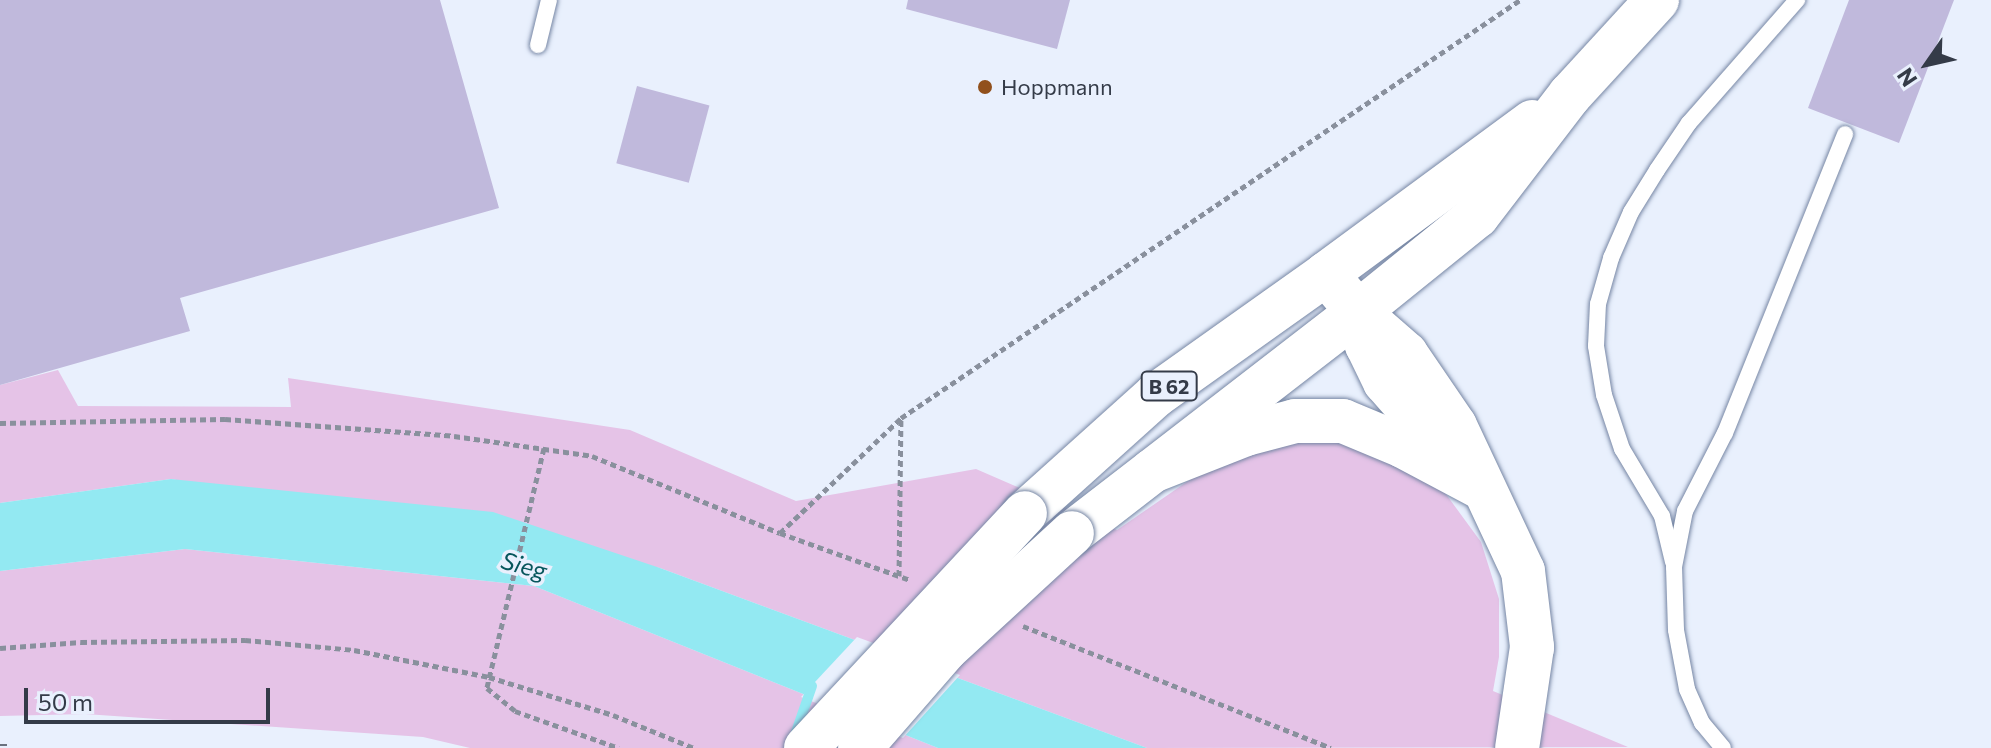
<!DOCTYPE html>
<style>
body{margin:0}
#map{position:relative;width:1991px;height:748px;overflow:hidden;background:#e9f0fd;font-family:Commissioner,sans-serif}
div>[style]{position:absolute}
.green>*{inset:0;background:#e5c3e7}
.water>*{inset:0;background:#93e9f2}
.pier>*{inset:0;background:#e9f0fd}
.stream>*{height:10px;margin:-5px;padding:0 5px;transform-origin:5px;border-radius:5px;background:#93e9f2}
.building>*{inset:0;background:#c0b9dc;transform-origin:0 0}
.path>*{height:5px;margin-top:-2.5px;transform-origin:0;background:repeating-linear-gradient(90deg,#89909d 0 6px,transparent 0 10px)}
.roads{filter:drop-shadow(0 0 2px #7686a4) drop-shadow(0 0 2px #7686a4)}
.service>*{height:16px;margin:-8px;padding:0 8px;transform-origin:8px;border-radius:8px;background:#fff}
.secondary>*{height:44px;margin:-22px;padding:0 22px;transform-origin:22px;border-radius:22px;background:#fff}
.primary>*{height:44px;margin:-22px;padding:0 22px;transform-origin:22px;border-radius:22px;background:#fff}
.trunk>*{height:44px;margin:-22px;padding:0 22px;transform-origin:22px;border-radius:22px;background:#fff}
.rail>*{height:9px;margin-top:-4.5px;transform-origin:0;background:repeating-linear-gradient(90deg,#e9f0fd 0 18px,#6a717e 0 36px);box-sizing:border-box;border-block:2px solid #6a717e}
.bridges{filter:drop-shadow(0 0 2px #7686a4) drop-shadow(0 0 2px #7686a4)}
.primary-bridge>*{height:44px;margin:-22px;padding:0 22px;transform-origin:22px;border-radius:22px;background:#fff}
.dots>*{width:22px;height:22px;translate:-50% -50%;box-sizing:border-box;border:4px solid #e9f0fd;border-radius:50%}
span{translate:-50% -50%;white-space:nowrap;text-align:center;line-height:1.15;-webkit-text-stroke:7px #e9f0fd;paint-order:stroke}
.shield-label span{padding:2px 6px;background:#e9f0fd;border:2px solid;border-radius:6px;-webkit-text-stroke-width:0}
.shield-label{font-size:20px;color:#343b48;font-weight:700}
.poi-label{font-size:22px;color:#343b48}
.left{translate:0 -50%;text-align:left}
.water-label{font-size:24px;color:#07565c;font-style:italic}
.north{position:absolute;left:1887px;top:24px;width:80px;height:80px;-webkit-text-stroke:6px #e9f0fd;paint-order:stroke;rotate:236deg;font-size:22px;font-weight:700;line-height:32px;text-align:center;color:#343b48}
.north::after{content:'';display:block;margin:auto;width:28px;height:36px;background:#343b48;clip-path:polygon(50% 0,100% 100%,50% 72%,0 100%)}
.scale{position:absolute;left:24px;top:688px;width:246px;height:36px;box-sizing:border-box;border:4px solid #343b48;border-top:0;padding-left:10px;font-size:24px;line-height:28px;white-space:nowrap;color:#343b48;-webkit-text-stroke:6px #e9f0fd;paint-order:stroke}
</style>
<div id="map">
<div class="green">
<div style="clip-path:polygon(58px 370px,78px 406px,291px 407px,288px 378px,630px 430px,796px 501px,976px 469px,1117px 530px,1217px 461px,1310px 438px,1383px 451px,1440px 486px,1481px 542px,1499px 599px,1499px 657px,1493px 691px,1628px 747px,1147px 748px,660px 568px,171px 479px,0 503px,0 385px)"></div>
<div style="clip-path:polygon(185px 549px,534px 586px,938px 748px,470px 748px,423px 737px,85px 714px,0 716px,0 571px)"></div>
</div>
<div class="water">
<div style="clip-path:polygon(171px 479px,493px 512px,660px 568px,1147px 748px,938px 748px,534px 586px,185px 549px,0 571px,0 503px)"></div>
</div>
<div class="pier">
<div style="clip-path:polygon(857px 637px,960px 675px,903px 738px,801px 697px)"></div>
</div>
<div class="stream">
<div style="left:795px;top:735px;width:52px;rotate:-70.9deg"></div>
</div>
<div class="building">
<div style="clip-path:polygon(0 0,440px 0,499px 208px,180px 298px,190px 331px,0 385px)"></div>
<div style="clip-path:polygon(908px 0,1070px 0,1057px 49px,906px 9px)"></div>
<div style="clip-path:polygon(1849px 0,1954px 0,1899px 143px,1808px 108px)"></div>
<div style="left:637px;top:86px;width:75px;height:80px;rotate:15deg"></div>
</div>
<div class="path">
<div style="left:0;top:423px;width:225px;rotate:-1deg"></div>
<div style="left:225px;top:419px;width:230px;rotate:4.2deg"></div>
<div style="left:454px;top:436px;width:139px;rotate:8.2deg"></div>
<div style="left:592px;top:456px;width:203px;rotate:22.3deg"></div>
<div style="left:780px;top:533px;width:138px;rotate:19.9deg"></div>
<div style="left:544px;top:448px;width:247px;rotate:103.4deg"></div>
<div style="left:487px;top:688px;width:36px;rotate:39deg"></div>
<div style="left:515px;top:711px;width:110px;rotate:19.6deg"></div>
<div style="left:780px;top:533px;width:167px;rotate:-43.5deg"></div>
<div style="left:901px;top:418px;width:747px;rotate:-34.03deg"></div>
<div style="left:899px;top:576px;width:157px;rotate:-89.3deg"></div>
<div style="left:1023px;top:626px;width:331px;rotate:21.6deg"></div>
<div style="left:0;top:648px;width:81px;rotate:-4.2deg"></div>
<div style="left:81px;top:642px;width:164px;rotate:-0.7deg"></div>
<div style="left:245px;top:640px;width:109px;rotate:5.2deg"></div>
<div style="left:354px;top:650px;width:138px;rotate:11.3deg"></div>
<div style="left:489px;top:677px;width:130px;rotate:17deg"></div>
<div style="left:613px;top:715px;width:87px;rotate:22.2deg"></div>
</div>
<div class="roads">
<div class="service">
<div style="left:538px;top:45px;width:46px;rotate:-76.3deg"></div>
<div style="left:1673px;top:562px;width:47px;rotate:-103.4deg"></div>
<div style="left:1662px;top:516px;width:78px;rotate:-120.8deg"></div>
<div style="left:1622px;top:449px;width:57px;rotate:-108.4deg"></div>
<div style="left:1604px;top:395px;width:50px;rotate:-99.3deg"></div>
<div style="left:1596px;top:346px;width:42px;rotate:-87.3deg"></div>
<div style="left:1598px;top:304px;width:48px;rotate:-74.2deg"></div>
<div style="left:1611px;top:258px;width:50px;rotate:-66.5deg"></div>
<div style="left:1631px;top:212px;width:49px;rotate:-58.2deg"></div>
<div style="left:1657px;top:170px;width:57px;rotate:-55.8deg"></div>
<div style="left:1689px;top:123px;width:164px;rotate:-48.7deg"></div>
<div style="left:1723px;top:748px;width:33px;rotate:-130deg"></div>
<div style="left:1702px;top:723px;width:37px;rotate:-114deg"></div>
<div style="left:1687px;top:689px;width:60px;rotate:-100.6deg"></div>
<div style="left:1676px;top:630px;width:63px;rotate:-91.8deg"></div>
<div style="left:1674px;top:567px;width:57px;rotate:-78.9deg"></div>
<div style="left:1685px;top:511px;width:88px;rotate:-62.9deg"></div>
<div style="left:1725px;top:433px;width:322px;rotate:-68.1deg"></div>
</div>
<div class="secondary">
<div style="left:1326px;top:274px;width:256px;rotate:-36.4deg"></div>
<div style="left:1358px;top:312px;width:153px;rotate:-38.9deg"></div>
<div style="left:1477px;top:216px;width:153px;rotate:-52.5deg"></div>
<div style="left:1570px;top:95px;width:129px;rotate:-47.5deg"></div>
</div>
<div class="primary">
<div style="left:1025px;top:513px;width:176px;rotate:-42deg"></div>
<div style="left:1156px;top:395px;width:209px;rotate:-35.4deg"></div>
<div style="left:1326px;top:274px;width:50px;rotate:49.9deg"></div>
<div style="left:1358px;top:312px;width:361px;rotate:142.3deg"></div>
</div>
<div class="trunk">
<div style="left:1358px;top:312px;width:64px;rotate:41.2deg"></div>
<div style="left:1406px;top:354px;width:87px;rotate:55.8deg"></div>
<div style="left:1455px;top:426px;width:160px;rotate:64.9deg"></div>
<div style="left:1523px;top:571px;width:77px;rotate:83.2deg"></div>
<div style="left:1532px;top:647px;width:102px;rotate:98.4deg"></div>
<div style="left:1359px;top:314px;width:32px;rotate:76deg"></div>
<div style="left:1367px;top:345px;width:41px;rotate:64.1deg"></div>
<div style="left:1385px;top:382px;width:94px;rotate:48.5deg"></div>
<div style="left:1152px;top:471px;width:101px;rotate:-21.5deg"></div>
<div style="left:1246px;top:434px;width:51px;rotate:-14.9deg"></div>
<div style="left:1295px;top:421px;width:48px"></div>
<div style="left:1343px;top:421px;width:65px;rotate:22.6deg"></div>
<div style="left:1403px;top:446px;width:89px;rotate:28deg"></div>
</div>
</div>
<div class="rail">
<div style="left:0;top:748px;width:7px"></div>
</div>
<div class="bridges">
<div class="primary-bridge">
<div style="left:806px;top:748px;width:321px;rotate:-47deg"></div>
<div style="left:860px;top:748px;width:131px;rotate:-49deg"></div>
<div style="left:946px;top:649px;width:171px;rotate:-42.6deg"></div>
</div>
</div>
<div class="dots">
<div style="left:985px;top:87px;background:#91501c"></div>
</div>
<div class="shield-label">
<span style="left:1169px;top:386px">B 62</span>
</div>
<div class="poi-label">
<span class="left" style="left:1001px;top:87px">Hoppmann</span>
</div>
<div class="water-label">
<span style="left:524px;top:565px;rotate:15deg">Sieg</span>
</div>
<div class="north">N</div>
<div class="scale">50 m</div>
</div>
